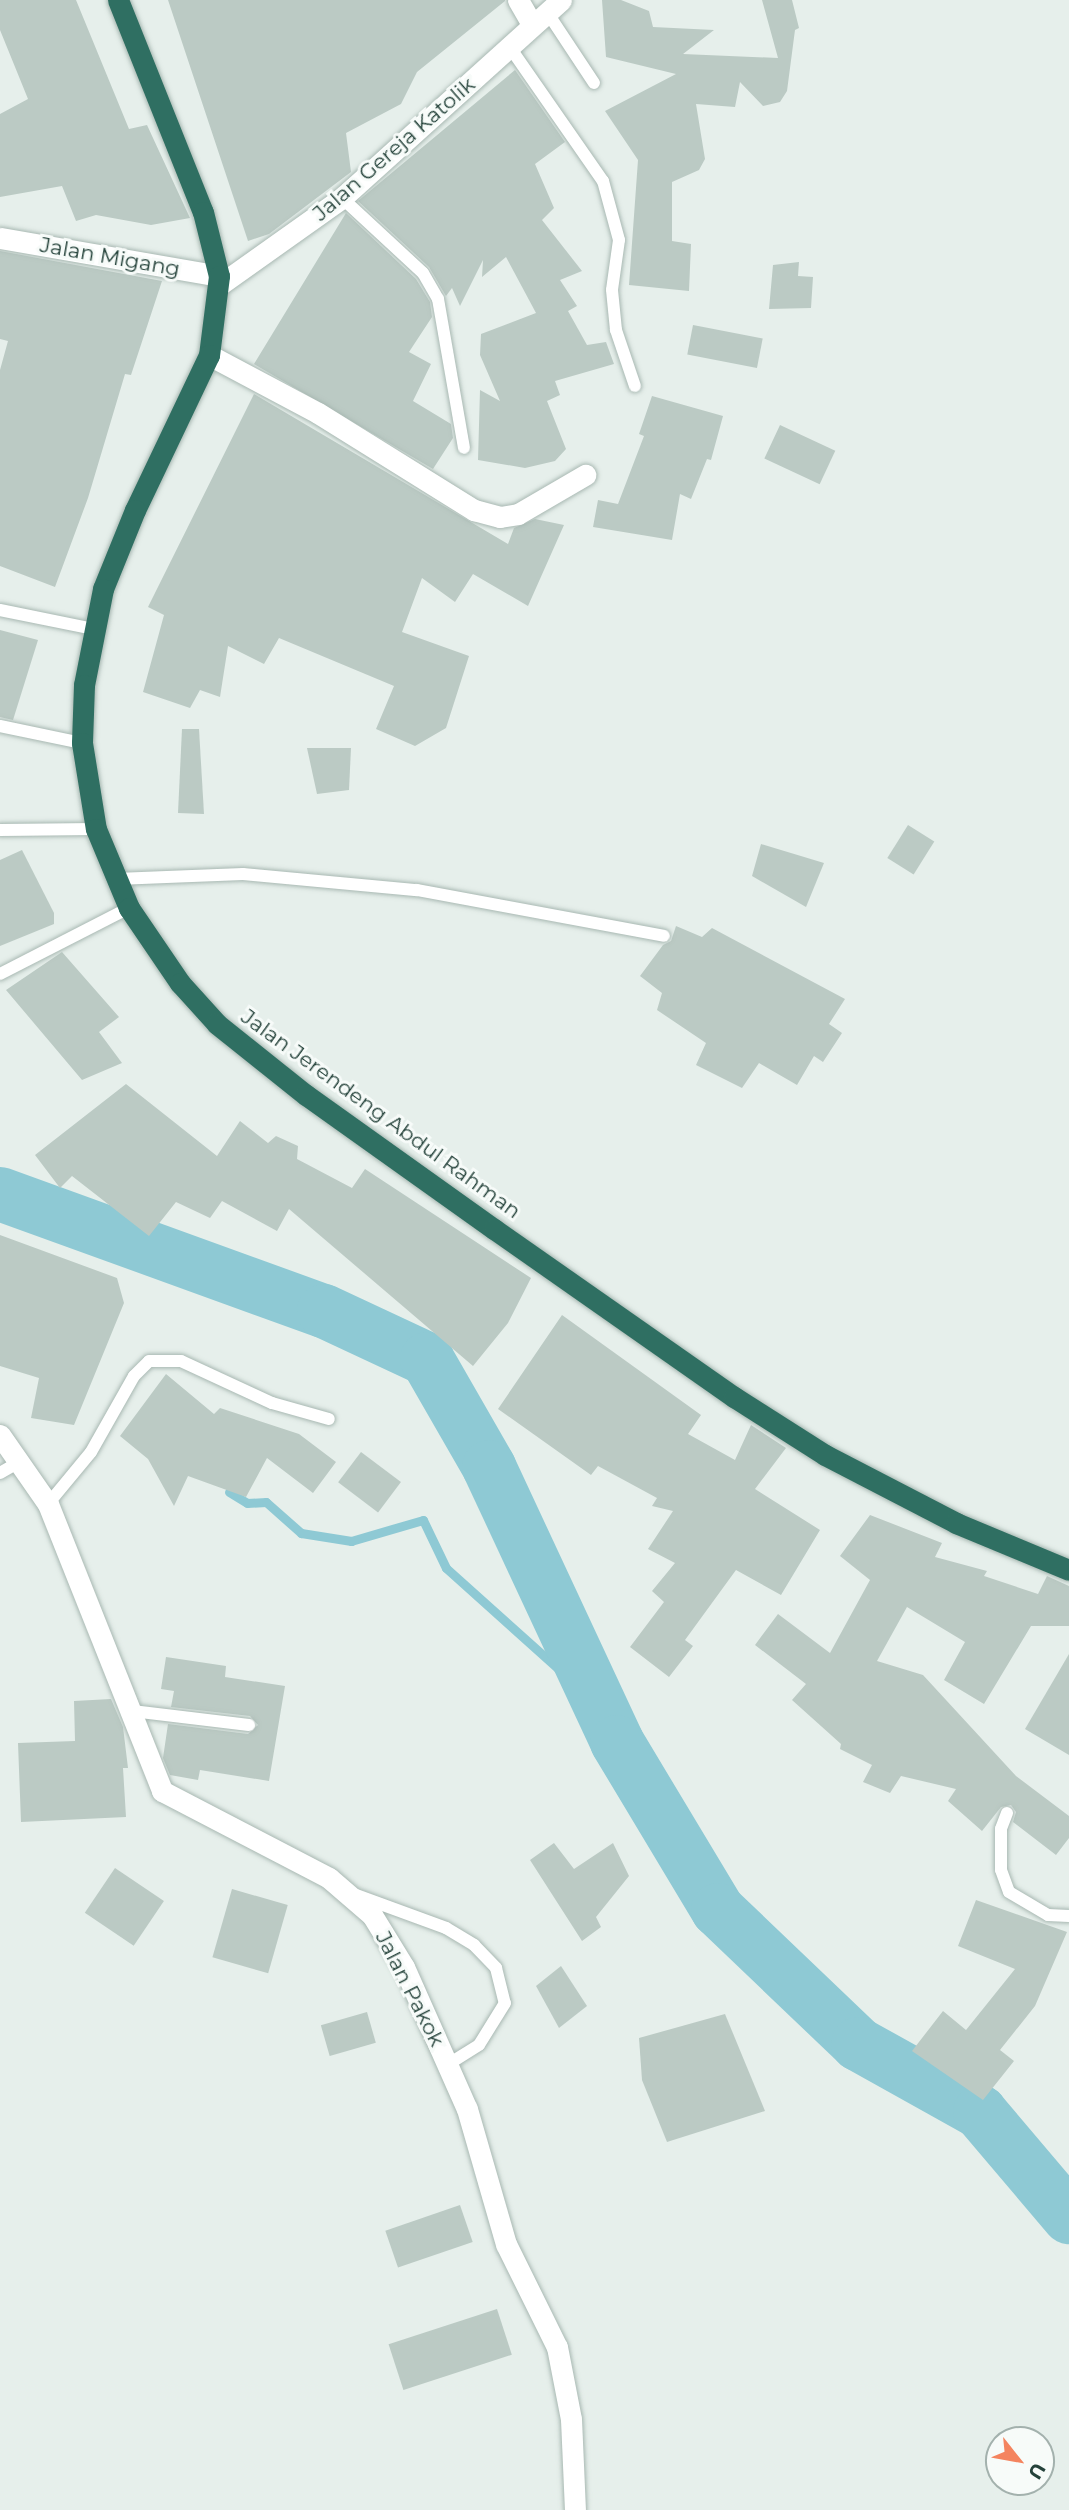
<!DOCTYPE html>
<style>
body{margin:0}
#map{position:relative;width:1069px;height:2510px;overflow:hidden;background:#e6efeb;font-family:Montserrat,sans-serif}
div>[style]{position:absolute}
.stream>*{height:9px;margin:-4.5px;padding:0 4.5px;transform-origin:4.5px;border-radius:4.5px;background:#8ec9d4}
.river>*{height:54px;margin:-27px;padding:0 27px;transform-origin:27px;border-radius:27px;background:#8ec9d4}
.building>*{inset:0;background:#bbcac4;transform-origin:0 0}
.roads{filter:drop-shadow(0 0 2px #a8b8b2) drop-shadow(0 0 2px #a8b8b2)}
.lane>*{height:12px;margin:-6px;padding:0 6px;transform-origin:6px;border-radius:6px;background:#fff}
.street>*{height:21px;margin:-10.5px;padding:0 10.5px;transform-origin:10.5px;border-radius:10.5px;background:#fff}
.highway>*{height:21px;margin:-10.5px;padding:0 10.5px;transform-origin:10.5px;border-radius:10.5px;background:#2f6f62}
span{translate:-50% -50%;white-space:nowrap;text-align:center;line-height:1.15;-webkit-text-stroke:6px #f7fbf9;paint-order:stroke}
.street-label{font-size:21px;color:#24423a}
.north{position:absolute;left:985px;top:2426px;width:70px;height:70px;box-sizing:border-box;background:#f7fbf9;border:2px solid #a3b1ad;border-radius:50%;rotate:121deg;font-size:19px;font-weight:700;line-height:28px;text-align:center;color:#24423a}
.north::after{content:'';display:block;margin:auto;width:24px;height:32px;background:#f4845f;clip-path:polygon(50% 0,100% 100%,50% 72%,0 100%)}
</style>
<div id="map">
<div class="stream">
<div style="left:229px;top:1492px;width:21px;rotate:31deg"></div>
<div style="left:247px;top:1503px;width:19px;rotate:-3deg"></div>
<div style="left:266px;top:1502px;width:47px;rotate:41.5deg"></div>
<div style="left:301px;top:1533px;width:51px;rotate:9.1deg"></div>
<div style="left:351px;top:1541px;width:75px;rotate:-16.3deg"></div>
<div style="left:423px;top:1520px;width:53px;rotate:64.4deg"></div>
<div style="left:446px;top:1568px;width:208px;rotate:41.9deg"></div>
</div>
<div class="river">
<div style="left:0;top:1194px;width:344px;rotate:19.9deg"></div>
<div style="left:324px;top:1311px;width:114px;rotate:25deg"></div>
<div style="left:427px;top:1359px;width:125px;rotate:60.1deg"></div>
<div style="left:489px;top:1467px;width:303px;rotate:65deg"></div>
<div style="left:617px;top:1742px;width:196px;rotate:59deg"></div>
<div style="left:718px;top:1910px;width:194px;rotate:43.7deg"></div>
<div style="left:858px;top:2044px;width:140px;rotate:29.1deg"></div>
<div style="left:980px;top:2112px;width:138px;rotate:49.7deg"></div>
</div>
<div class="building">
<div style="clip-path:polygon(0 0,76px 0,129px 129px,147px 125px,190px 218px,151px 225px,96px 215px,76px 221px,62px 186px,0 197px,0 114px,28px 99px,0 30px)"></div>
<div style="clip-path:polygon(168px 0,505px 0,505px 1px,417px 72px,401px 104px,346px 133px,351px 172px,269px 234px,248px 241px)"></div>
<div style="clip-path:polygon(602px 0,621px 0,649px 11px,653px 27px,714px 30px,683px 54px,778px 58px,762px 0,792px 0,799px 28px,795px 30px,787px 91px,780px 102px,763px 106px,740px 82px,735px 107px,696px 104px,705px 159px,699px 170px,672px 182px,672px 241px,691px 244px,689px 291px,629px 285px,638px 160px,605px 111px,676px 74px,606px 57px)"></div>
<div style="clip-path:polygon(515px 70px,565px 142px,535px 164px,554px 208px,542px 220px,582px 271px,560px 280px,577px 306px,568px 311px,587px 345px,606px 342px,614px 364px,555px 381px,560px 395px,547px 401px,566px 449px,555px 461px,525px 468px,478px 460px,480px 390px,500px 401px,480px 355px,481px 334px,536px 313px,506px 257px,482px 277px,483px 260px,460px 306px,452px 288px,446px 296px,429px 267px,358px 201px)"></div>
<div style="clip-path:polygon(346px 213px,416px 279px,430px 302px,432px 317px,409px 352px,431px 364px,413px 401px,451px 424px,453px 438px,433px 469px,254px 364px)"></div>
<div style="clip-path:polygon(0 251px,162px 281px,131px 375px,125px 374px,88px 498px,55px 587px,0 566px,0 370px,8px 341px,0 339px)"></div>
<div style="clip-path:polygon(799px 262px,798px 276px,813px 277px,811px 308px,769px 309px,773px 265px)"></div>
<div style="left:693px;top:325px;width:71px;height:30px;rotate:11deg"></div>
<div style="clip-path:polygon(254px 394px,508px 544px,514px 528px,535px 519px,564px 525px,528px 606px,473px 574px,455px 602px,422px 578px,402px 632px,469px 656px,446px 728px,415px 746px,376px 729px,394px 686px,279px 638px,264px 664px,228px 646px,220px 697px,200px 690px,190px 708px,143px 692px,164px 615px,148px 607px)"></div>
<div style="clip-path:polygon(652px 396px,723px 416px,711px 460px,707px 459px,691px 499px,680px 494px,672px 540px,593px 527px,598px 500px,618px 504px,644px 436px,639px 434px)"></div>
<div style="left:780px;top:425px;width:61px;height:37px;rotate:25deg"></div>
<div style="clip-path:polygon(0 630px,38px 640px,13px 720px,0 717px)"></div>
<div style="clip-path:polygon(182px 729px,199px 729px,204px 814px,178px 813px)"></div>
<div style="clip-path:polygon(307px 748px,351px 748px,349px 790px,317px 794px)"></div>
<div style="left:908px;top:825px;width:31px;height:39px;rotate:32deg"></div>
<div style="clip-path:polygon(761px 844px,824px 863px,806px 907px,752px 876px)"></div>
<div style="clip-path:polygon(22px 850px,54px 913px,54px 924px,0 946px,0 860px)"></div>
<div style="clip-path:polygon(676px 926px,702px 937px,712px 928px,845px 999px,829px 1024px,842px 1033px,823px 1062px,814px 1056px,797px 1085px,759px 1063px,742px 1088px,696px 1065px,706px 1043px,657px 1010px,662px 993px,640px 976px,663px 945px,671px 941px)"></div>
<div style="clip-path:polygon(62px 952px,119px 1017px,99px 1032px,122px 1063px,82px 1080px,6px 990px)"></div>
<div style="clip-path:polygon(126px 1084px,217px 1156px,240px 1121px,268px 1143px,276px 1136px,298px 1146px,297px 1159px,352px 1188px,365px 1169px,531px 1278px,508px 1323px,473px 1366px,289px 1209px,277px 1231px,222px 1201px,210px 1218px,176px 1202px,149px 1236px,72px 1176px,60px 1188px,35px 1155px)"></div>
<div style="clip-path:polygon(0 1235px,117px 1278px,124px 1303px,74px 1425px,31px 1418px,39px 1378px,0 1366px)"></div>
<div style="clip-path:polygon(562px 1315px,701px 1415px,688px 1434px,735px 1460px,751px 1425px,786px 1448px,755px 1489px,820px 1530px,781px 1595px,736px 1570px,685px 1640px,693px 1646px,669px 1677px,630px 1647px,664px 1602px,652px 1591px,675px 1563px,648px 1549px,673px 1511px,652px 1506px,657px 1498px,598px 1466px,591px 1475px,498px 1409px)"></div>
<div style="clip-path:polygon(166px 1374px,214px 1414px,220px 1408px,299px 1434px,336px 1462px,313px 1493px,267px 1458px,246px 1497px,188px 1476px,174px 1506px,148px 1459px,120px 1436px)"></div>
<div style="left:361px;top:1452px;width:50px;height:38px;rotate:37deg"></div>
<div style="clip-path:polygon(870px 1515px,942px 1543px,935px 1557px,987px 1571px,984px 1576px,1038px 1594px,1047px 1576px,1069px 1586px,1069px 1626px,1031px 1626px,984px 1704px,944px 1680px,965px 1642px,907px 1607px,877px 1661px,923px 1675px,1016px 1776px,1069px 1816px,1069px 1838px,1056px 1855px,1013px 1822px,1016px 1812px,1011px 1805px,1001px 1807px,982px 1831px,948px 1801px,956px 1789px,901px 1776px,890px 1793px,863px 1782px,872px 1765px,840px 1749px,841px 1744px,792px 1700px,806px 1684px,755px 1645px,778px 1614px,830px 1653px,870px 1580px,840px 1556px)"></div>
<div style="clip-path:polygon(1069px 1654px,1069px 1755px,1025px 1729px)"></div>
<div style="clip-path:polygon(166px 1657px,226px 1666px,225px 1677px,285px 1686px,269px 1781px,200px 1770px,198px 1780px,170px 1775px,163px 1758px,168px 1724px,248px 1734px,258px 1725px,250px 1716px,171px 1707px,174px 1691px,161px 1689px)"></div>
<div style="clip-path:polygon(111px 1699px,123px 1727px,128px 1768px,123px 1768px,126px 1817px,21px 1822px,18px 1743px,75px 1741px,74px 1701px)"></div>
<div style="clip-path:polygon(554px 1843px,574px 1869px,613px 1843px,629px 1876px,596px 1917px,601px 1927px,582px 1941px,530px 1860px)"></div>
<div style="left:115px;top:1868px;width:59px;height:54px;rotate:34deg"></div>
<div style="left:232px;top:1889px;width:58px;height:71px;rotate:16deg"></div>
<div style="clip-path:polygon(976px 1900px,1067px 1932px,1035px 2006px,1000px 2050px,1014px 2061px,983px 2100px,912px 2051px,943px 2011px,966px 2030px,1015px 1969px,958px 1946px)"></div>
<div style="clip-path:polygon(561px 1966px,587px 2006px,559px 2028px,536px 1986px)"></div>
<div style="left:367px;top:2012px;width:32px;height:48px;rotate:74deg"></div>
<div style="clip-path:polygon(725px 2014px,765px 2111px,667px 2142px,642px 2080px,639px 2038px)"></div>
<div style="left:460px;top:2205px;width:39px;height:79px;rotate:71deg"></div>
<div style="left:497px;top:2309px;width:48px;height:114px;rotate:72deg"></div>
</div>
<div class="roads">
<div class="lane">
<div style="left:547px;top:12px;width:85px;rotate:56.5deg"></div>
<div style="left:509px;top:46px;width:165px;rotate:55.2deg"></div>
<div style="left:603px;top:181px;width:61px;rotate:74.8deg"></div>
<div style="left:619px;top:240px;width:50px;rotate:98deg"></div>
<div style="left:612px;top:290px;width:40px;rotate:84.3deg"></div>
<div style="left:616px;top:330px;width:59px;rotate:71.3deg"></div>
<div style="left:342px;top:198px;width:110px;rotate:42.8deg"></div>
<div style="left:423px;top:273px;width:30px;rotate:60deg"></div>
<div style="left:438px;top:299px;width:151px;rotate:80.1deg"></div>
<div style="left:0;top:610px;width:95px;rotate:11.5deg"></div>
<div style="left:0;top:726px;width:84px;rotate:11.7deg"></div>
<div style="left:0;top:830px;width:96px;rotate:-0.6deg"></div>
<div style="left:116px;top:879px;width:127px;rotate:-2.3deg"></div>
<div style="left:243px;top:874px;width:175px;rotate:5.3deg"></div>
<div style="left:417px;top:890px;width:251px;rotate:10.5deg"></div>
<div style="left:0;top:974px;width:145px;rotate:-27.1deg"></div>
<div style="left:0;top:1473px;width:22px;rotate:-30deg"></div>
<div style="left:48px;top:1504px;width:67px;rotate:-50.4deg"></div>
<div style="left:91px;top:1452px;width:87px;rotate:-60.5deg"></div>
<div style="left:134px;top:1376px;width:21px;rotate:-45deg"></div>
<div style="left:149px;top:1361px;width:32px"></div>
<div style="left:181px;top:1361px;width:100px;rotate:24.8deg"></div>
<div style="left:272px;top:1403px;width:59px;rotate:15.7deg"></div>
<div style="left:132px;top:1711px;width:118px;rotate:6.8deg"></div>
<div style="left:1007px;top:1813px;width:17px;rotate:111deg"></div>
<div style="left:1001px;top:1829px;width:41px;rotate:90deg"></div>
<div style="left:1001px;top:1870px;width:23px;rotate:70deg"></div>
<div style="left:1009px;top:1892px;width:45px;rotate:30.5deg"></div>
<div style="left:1048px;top:1915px;width:21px;rotate:3deg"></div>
<div style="left:356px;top:1895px;width:96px;rotate:20.1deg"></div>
<div style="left:446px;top:1928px;width:33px;rotate:31deg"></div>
<div style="left:474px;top:1945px;width:32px;rotate:46deg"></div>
<div style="left:496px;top:1968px;width:36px;rotate:76deg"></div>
<div style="left:505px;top:2003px;width:49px;rotate:121.8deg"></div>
<div style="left:479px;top:2045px;width:38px;rotate:148deg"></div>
</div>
<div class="street">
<div style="left:518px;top:0;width:28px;rotate:60deg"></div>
<div style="left:0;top:238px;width:222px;rotate:9.8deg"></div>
<div style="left:218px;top:286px;width:152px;rotate:-35.4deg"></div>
<div style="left:342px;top:198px;width:295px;rotate:-42.1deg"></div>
<div style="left:209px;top:355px;width:123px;rotate:28deg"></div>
<div style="left:318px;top:413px;width:184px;rotate:31.9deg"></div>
<div style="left:474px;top:510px;width:27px;rotate:15deg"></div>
<div style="left:500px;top:517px;width:18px;rotate:-9deg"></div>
<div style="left:518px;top:514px;width:78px;rotate:-30.2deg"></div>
<div style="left:0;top:1435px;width:84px;rotate:55.2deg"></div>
<div style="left:48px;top:1504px;width:309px;rotate:68.3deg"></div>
<div style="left:162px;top:1791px;width:188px;rotate:27.5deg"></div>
<div style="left:329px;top:1878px;width:57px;rotate:40.7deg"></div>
<div style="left:372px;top:1915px;width:61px;rotate:58.4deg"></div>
<div style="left:404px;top:1967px;width:155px;rotate:66.1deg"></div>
<div style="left:467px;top:2109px;width:141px;rotate:73.9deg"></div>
<div style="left:506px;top:2244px;width:115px;rotate:63.7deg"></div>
<div style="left:557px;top:2347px;width:73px;rotate:79deg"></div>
<div style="left:571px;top:2419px;width:91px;rotate:87.5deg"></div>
</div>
<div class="highway">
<div style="left:118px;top:0;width:228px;rotate:68.2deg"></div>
<div style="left:203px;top:212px;width:66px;rotate:76deg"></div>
<div style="left:219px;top:276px;width:80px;rotate:97.2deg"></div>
<div style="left:209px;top:355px;width:172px;rotate:115.5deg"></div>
<div style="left:135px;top:510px;width:85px;rotate:112.1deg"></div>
<div style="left:103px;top:589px;width:98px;rotate:101.2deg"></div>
<div style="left:84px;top:685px;width:58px;rotate:92deg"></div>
<div style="left:82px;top:743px;width:87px;rotate:80.8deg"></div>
<div style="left:96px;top:829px;width:86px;rotate:67.3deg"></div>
<div style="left:129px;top:908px;width:91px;rotate:55.8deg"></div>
<div style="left:180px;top:983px;width:55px;rotate:47.9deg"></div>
<div style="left:217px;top:1024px;width:114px;rotate:38.6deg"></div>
<div style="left:306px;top:1095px;width:231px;rotate:35.5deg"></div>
<div style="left:494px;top:1229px;width:293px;rotate:35deg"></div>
<div style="left:734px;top:1397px;width:108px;rotate:32.5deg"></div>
<div style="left:825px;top:1455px;width:148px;rotate:27.4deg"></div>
<div style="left:956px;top:1523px;width:122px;rotate:22.6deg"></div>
</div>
</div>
<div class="street-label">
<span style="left:394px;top:149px;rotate:-41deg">Jalan Gereja Katolik</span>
<span style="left:110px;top:257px;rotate:10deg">Jalan Migang</span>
<span style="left:381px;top:1114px;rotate:36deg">Jalan Jerendeng Abdul Rahman</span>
<span style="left:410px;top:1989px;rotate:63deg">Jalan Pakok</span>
</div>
<div class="north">U</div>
</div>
